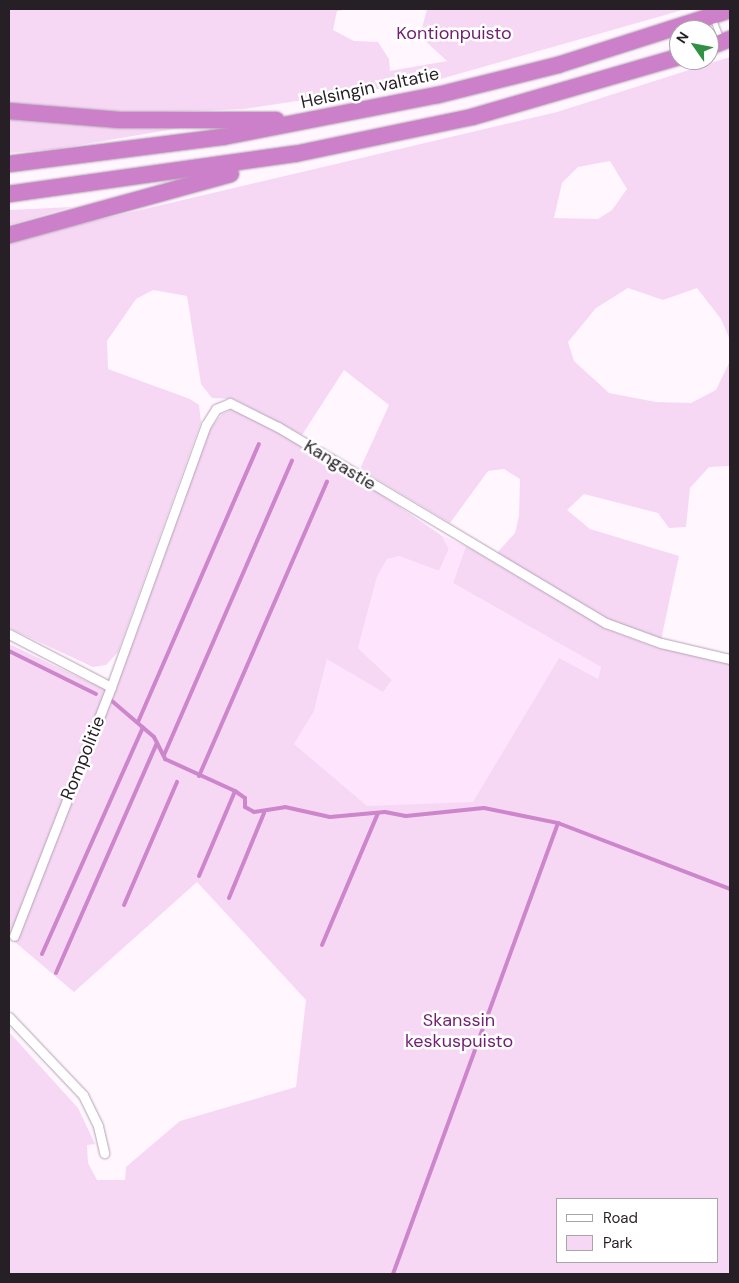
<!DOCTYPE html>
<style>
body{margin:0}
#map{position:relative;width:739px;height:1283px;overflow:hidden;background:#fff6fe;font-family:"DM Sans",sans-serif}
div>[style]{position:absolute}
.built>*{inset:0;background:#fee4fd}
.green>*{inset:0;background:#f6d8f5}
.stream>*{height:4px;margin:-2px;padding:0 2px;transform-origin:2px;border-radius:2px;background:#cd86cb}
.roads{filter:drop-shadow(0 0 1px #b5a1b4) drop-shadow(0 0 1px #b5a1b4)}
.lane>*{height:4.5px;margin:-2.25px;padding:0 2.25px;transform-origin:2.25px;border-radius:2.25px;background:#fff}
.street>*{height:9px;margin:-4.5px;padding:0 4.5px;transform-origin:4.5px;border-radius:4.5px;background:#fff}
.highway>*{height:16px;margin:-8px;padding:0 8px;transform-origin:8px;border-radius:8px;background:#cc80ca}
span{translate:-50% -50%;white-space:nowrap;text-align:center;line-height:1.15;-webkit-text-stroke:5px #fff;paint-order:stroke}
.park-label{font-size:18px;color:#721e73}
.street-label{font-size:18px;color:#271f26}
.frame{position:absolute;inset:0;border:10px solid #271f26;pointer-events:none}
.legend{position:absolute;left:556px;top:1198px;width:162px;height:65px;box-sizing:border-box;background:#fff;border:1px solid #a9a5a8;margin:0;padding:6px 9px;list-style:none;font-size:15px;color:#271f26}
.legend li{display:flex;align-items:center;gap:10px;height:25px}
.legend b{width:25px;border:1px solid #a9a5a8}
.north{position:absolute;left:669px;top:20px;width:50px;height:50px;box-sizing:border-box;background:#fff;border:1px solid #a9a5a8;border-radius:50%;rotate:303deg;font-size:14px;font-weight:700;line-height:20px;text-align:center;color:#271f26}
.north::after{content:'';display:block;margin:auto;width:18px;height:22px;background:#319043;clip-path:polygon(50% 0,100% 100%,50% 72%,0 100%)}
</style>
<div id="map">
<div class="built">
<div style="clip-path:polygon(441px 535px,466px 546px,453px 583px,601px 667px,588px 715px,549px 802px,329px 808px,273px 765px,314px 711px,327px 659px,392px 680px,358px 648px,377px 577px,387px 559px,399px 556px,439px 571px,449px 549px)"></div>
</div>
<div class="green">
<div style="clip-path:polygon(9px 9px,348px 9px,337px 11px,333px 30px,354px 41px,378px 42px,389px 59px,390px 71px,447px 61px,420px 36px,427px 9px,686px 9px,437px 80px,244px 109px,137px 113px,9px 104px)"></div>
<div style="clip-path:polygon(evenodd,730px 57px,730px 340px,721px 319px,697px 288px,663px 300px,628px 288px,596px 308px,568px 342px,574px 361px,609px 393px,656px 402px,691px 403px,716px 390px,730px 361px,730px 466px,709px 467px,690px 488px,686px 527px,669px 528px,658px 513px,584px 494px,567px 510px,590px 529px,679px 556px,661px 640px,601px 617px,496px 554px,515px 533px,519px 516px,520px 479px,504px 469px,488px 471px,450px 523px,360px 469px,389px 405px,344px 370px,302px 435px,234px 399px,212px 398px,201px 384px,187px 296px,153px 290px,136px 299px,107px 341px,108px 369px,190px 399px,199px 405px,201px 422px,118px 652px,106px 665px,93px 667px,9px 628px,9px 241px,557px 112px,730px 57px,610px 161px,627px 189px,612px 210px,598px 219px,554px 218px,562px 183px,578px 167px,610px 161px)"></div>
<div style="clip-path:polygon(9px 119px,36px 122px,192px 126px,56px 149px,9px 153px)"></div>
<div style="clip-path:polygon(71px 207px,9px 225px,9px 210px)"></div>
<div style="clip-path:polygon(evenodd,231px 410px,251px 415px,376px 491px,441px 535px,449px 549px,439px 571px,399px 556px,387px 559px,377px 577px,358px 648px,392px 680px,383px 692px,327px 659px,314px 711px,294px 744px,367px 806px,473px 802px,559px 658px,598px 679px,601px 667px,453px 583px,466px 546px,609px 630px,655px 647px,730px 664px,730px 1274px,9px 1274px,9px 1032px,78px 1108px,95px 1144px,87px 1145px,88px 1163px,97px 1180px,125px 1180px,126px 1167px,180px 1121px,296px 1087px,306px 1000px,197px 882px,74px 992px,9px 937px,9px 644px,91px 683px,115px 685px,210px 429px,222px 414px,231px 410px,558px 1199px,718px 1199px,718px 1262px,558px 1262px,558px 1199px)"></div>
</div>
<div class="stream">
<div style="left:9px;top:651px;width:97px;rotate:26.3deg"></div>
<div style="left:112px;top:701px;width:55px;rotate:40.6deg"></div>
<div style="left:154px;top:737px;width:25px;rotate:63deg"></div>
<div style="left:165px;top:759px;width:77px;rotate:24.6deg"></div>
<div style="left:235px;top:791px;width:12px;rotate:35deg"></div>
<div style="left:245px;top:798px;width:9px;rotate:90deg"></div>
<div style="left:245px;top:807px;width:10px;rotate:29deg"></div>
<div style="left:254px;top:812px;width:31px;rotate:-9deg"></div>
<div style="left:285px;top:807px;width:46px;rotate:12.5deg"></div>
<div style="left:330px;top:817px;width:55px;rotate:-5.2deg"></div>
<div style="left:385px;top:812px;width:21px;rotate:11deg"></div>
<div style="left:406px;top:816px;width:78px;rotate:-5.9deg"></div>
<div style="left:484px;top:808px;width:76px;rotate:11.5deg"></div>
<div style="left:558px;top:823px;width:184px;rotate:21deg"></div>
<div style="left:138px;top:722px;width:303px;rotate:-66.5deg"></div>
<div style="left:164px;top:755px;width:321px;rotate:-66.5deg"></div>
<div style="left:199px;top:776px;width:321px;rotate:-66.5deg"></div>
<div style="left:199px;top:876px;width:92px;rotate:-67deg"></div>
<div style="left:229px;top:898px;width:92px;rotate:-67.6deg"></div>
<div style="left:124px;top:905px;width:134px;rotate:-66.7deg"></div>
<div style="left:322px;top:945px;width:143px;rotate:-67deg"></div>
<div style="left:42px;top:954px;width:248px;rotate:-66deg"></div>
<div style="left:56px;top:973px;width:251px;rotate:-66.3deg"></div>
<div style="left:393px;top:1274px;width:480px;rotate:-69.9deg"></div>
</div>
<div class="roads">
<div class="lane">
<div style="left:713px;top:18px;width:22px;rotate:69deg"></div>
</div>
<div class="street">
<div style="left:9px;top:634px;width:115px;rotate:27.5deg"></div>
<div style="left:111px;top:687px;width:267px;rotate:111.3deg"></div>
<div style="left:111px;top:687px;width:279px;rotate:-70.1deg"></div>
<div style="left:206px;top:425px;width:19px;rotate:-58deg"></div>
<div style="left:216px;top:409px;width:15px;rotate:-23deg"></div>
<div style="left:230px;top:403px;width:54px;rotate:26.6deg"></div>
<div style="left:278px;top:427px;width:382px;rotate:30.9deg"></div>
<div style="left:606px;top:623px;width:59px;rotate:20deg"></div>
<div style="left:661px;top:643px;width:71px;rotate:13.1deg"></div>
<div style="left:9px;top:1017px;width:108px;rotate:46.5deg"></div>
<div style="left:83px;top:1095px;width:34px;rotate:64deg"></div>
<div style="left:98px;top:1126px;width:28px;rotate:77deg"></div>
</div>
<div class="highway">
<div style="left:709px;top:47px;width:22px;rotate:-21deg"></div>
<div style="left:9px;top:111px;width:111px;rotate:4.6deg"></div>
<div style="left:120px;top:120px;width:156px"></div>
<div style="left:9px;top:164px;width:216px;rotate:-7.2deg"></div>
<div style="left:223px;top:137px;width:219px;rotate:-11.1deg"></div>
<div style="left:438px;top:95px;width:124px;rotate:-14deg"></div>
<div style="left:558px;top:65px;width:181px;rotate:-17.7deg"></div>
<div style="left:9px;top:194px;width:289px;rotate:-8deg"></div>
<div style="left:295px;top:154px;width:181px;rotate:-11.8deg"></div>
<div style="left:472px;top:117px;width:216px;rotate:-16.2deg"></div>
<div style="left:9px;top:235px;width:230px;rotate:-15.4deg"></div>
</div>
</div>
<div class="park-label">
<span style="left:454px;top:33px">Kontionpuisto</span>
<span style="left:459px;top:1031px">Skanssin<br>keskuspuisto</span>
</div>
<div class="street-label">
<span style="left:370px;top:88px;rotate:-12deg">Helsingin valtatie</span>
<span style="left:340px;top:465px;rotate:31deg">Kangastie</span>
<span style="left:83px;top:758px;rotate:-68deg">Rompolitie</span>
</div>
<div class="frame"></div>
<ul class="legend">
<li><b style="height:6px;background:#fff"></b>Road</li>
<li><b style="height:14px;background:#f6d8f5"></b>Park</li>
</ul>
<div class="north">N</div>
</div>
